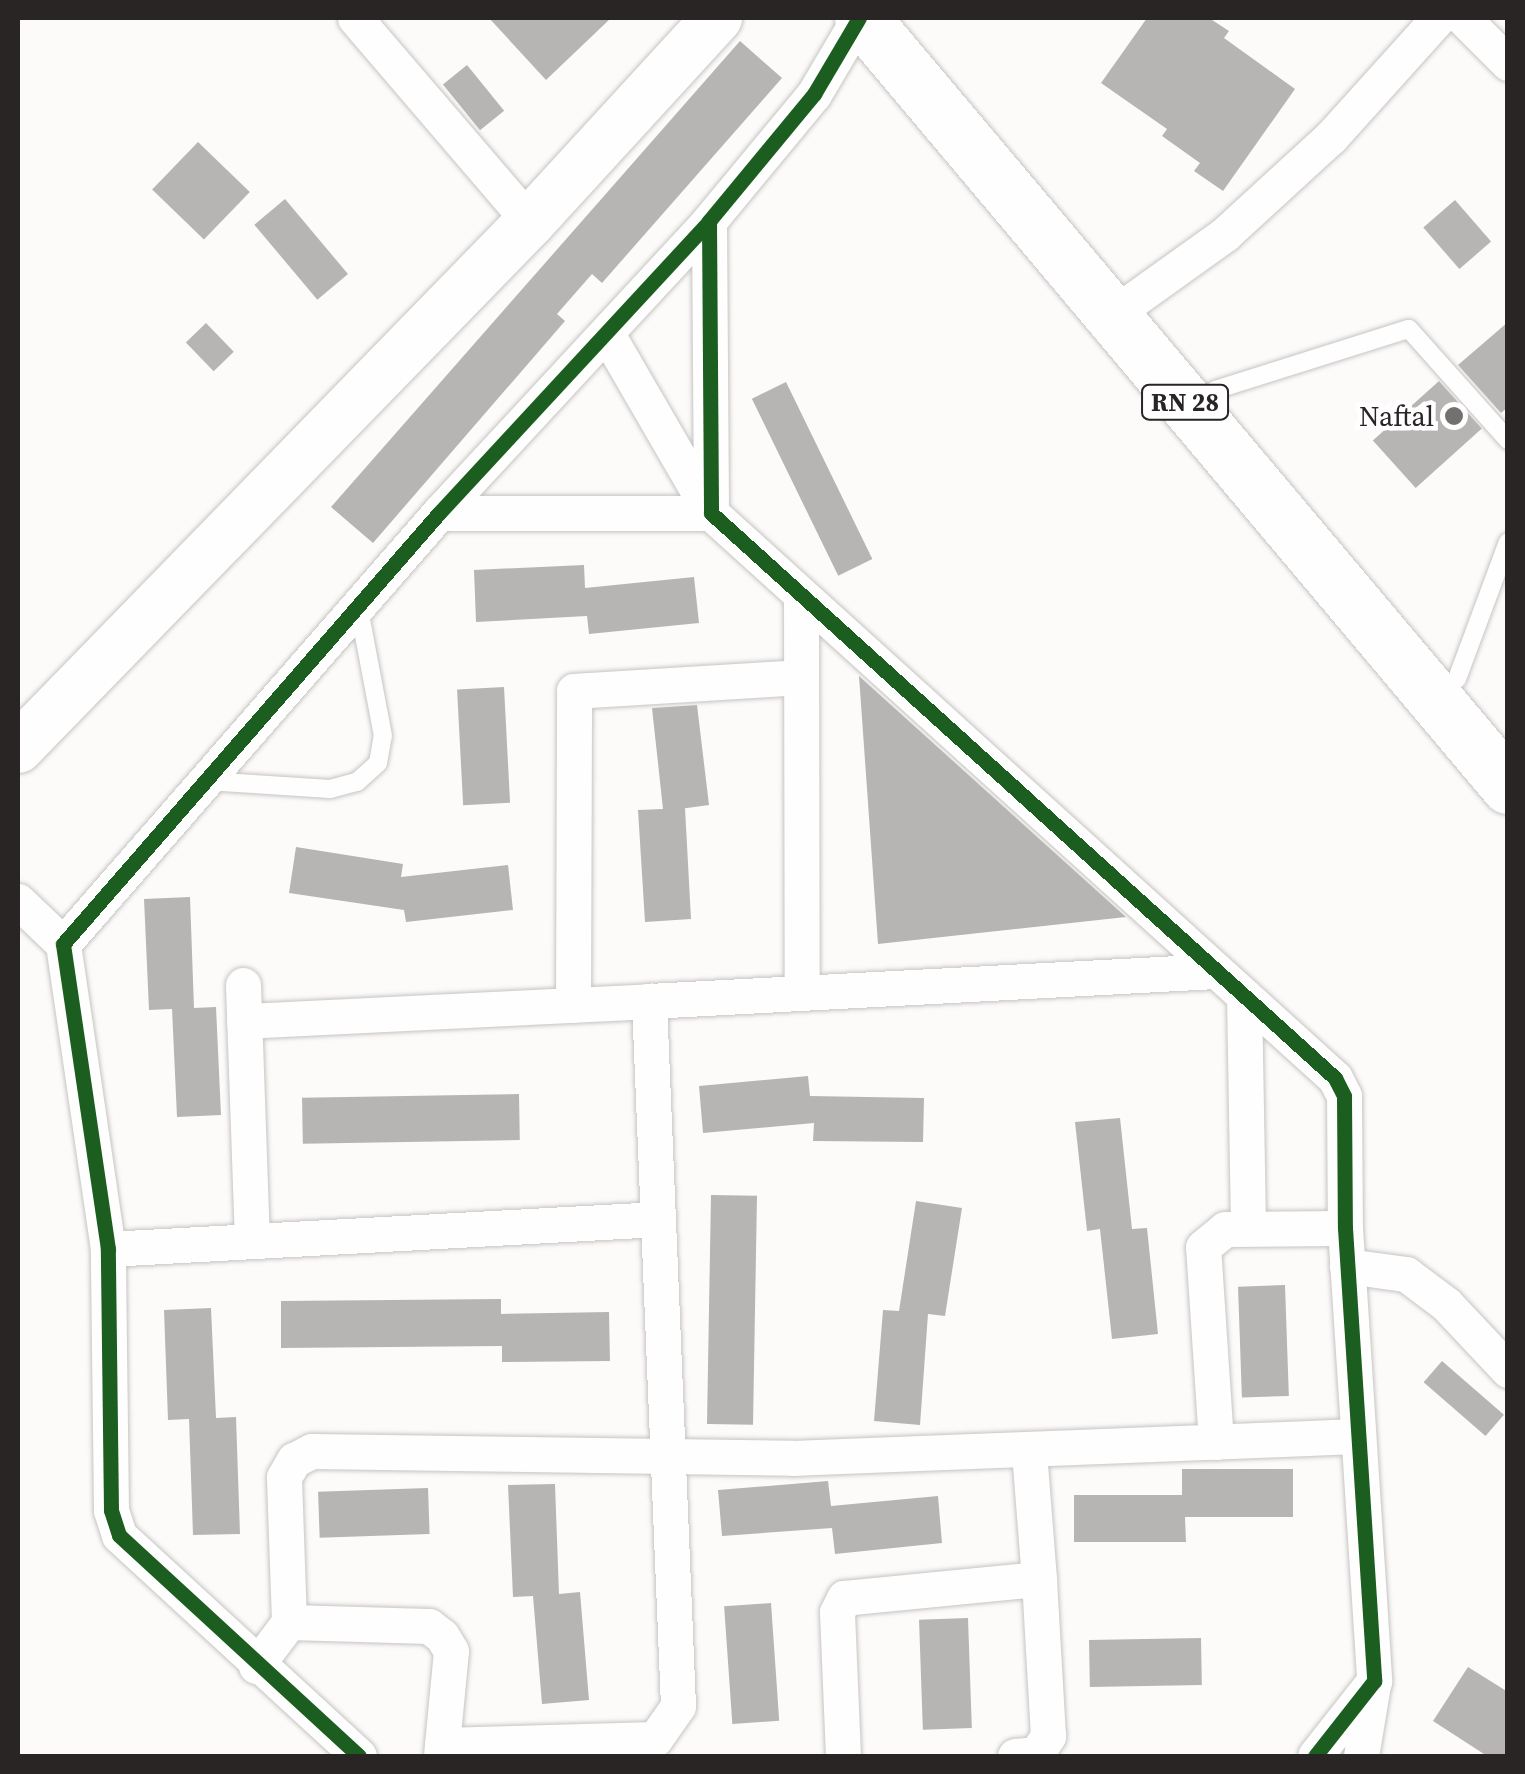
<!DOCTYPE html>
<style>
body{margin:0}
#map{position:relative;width:1525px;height:1774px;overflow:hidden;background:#fdfbf9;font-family:"Source Serif 4",serif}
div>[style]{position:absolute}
.building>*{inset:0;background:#b7b5b3;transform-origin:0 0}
.roads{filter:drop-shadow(0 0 2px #c6c4c3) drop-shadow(0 0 2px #c6c4c3)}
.lane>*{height:18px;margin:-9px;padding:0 9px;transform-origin:9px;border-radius:9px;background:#fffefe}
.street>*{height:35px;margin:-17.5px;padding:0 17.5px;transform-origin:17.5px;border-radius:17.5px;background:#fffefe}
.secondary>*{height:50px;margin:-25px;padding:0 25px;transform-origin:25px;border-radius:25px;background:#fffefe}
.primary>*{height:55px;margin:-27.5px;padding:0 27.5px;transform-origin:27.5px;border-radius:27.5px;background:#fffefe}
.cycleway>*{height:15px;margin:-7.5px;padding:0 7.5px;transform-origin:7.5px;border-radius:7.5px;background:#1b5e20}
.dots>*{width:28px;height:28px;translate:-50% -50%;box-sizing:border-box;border:5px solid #fff;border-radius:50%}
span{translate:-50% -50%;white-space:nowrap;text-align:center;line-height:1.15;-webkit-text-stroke:9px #fff;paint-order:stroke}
.shield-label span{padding:2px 8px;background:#fff;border:2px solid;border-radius:8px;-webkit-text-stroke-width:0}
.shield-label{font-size:25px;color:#282524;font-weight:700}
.poi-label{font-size:28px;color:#282524}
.right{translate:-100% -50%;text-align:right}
.frame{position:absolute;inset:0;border:20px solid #282524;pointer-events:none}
</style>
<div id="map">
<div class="building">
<div style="clip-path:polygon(489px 18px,611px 18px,546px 80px)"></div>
<div style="clip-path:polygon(1147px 18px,1209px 18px,1229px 31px,1224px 38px,1295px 89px,1223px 191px,1194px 171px,1200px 163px,1162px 136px,1167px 129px,1101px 83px)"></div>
<div style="clip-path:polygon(740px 41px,782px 78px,602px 283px,592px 274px,557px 314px,565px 321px,373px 543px,331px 507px)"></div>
<div style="left:467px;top:65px;width:59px;height:31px;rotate:51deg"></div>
<div style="left:198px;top:142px;width:72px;height:66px;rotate:44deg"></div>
<div style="left:285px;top:199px;width:98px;height:40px;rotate:50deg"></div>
<div style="left:1455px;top:200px;width:55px;height:42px;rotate:49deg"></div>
<div style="clip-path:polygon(1508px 322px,1508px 407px,1501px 413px,1458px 365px)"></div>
<div style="left:206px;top:323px;width:40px;height:28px;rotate:46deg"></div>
<div style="left:1439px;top:381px;width:64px;height:89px;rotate:48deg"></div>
<div style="left:786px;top:382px;width:197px;height:38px;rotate:64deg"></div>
<div style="clip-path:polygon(584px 565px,585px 588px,694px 577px,699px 623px,589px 634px,587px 616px,476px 622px,474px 570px)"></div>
<div style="clip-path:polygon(859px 676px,1126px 917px,878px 944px)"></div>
<div style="left:504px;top:687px;width:116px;height:47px;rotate:87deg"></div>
<div style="clip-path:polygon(697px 705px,709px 805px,680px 809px,685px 808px,691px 919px,645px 922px,638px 810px,663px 809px,652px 708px)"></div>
<div style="clip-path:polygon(296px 847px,403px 864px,401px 877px,508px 865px,513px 910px,406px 922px,404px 910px,289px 893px)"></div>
<div style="clip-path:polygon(190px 897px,194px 1008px,216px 1007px,221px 1115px,177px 1117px,172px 1009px,149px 1010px,144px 899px)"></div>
<div style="clip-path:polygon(808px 1076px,810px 1096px,924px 1098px,923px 1142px,813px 1141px,814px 1123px,703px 1133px,699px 1086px)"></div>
<div style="left:519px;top:1094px;width:46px;height:217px;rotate:89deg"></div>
<div style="clip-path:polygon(1120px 1118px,1132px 1229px,1147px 1228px,1158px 1334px,1112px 1339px,1100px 1229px,1087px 1231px,1075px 1122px)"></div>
<div style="left:711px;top:1195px;width:46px;height:229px;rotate:1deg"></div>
<div style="clip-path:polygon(916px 1201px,962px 1208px,945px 1316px,928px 1314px,920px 1425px,874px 1421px,883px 1310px,899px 1311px)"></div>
<div style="left:1285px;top:1285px;width:111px;height:47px;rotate:88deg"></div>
<div style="clip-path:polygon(501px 1299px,501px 1314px,609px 1312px,610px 1361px,502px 1362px,502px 1346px,281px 1348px,281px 1301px)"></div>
<div style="clip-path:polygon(211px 1308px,216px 1418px,236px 1417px,240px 1534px,193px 1535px,189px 1419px,168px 1420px,164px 1310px)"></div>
<div style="left:1442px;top:1361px;width:82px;height:28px;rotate:41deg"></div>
<div style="clip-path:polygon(1182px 1469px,1293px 1469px,1293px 1517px,1185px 1517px,1186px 1542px,1074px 1542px,1074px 1495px,1182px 1495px)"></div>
<div style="clip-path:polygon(828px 1481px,831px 1506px,938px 1496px,942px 1543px,835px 1554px,832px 1528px,722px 1536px,718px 1490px)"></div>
<div style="clip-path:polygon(555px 1484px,559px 1594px,580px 1592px,589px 1700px,542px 1704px,533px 1596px,513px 1597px,508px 1485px)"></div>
<div style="left:428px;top:1488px;width:46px;height:110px;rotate:88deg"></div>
<div style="left:771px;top:1603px;width:118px;height:47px;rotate:86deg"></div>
<div style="left:968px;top:1618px;width:110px;height:49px;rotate:88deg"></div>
<div style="left:1201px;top:1638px;width:47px;height:112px;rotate:89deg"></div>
<div style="clip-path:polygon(1468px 1667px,1508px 1692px,1508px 1756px,1487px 1756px,1433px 1721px)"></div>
</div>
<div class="roads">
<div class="lane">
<div style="left:1215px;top:390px;width:203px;rotate:-17.5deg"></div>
<div style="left:1409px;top:329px;width:149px;rotate:48.3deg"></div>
<div style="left:1457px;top:679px;width:146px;rotate:-69.6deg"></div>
<div style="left:207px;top:781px;width:123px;rotate:3.7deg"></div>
<div style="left:330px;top:789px;width:28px;rotate:-15deg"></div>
<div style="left:357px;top:782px;width:28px;rotate:-42deg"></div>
<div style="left:378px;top:763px;width:27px;rotate:-80deg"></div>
<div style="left:383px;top:736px;width:129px;rotate:-100.7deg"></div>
</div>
<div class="street">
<div style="left:355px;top:18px;width:269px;rotate:49.4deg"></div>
<div style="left:1463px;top:18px;width:64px;rotate:45deg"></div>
<div style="left:709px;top:221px;width:292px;rotate:89.6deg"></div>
<div style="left:711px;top:513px;width:842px;rotate:42.16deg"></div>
<div style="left:1335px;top:1078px;width:20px;rotate:63deg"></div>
<div style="left:1344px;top:1096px;width:132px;rotate:89.6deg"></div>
<div style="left:1345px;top:1228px;width:454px;rotate:86.3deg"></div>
<div style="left:1374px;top:1681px;width:95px;rotate:128.2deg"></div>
<div style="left:1112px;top:315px;width:139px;rotate:-35.6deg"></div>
<div style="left:1225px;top:234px;width:144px;rotate:-42.5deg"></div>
<div style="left:1331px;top:137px;width:160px;rotate:-48deg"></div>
<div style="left:607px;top:334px;width:206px;rotate:59.9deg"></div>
<div style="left:439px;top:513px;width:272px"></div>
<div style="left:801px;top:596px;width:397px;rotate:89.9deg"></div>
<div style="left:18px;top:901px;width:62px;rotate:43.7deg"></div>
<div style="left:243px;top:985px;width:256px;rotate:88deg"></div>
<div style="left:1244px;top:996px;width:231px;rotate:89deg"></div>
<div style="left:573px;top:1005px;width:314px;rotate:-89.8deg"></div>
<div style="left:574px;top:691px;width:227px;rotate:-3.5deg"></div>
<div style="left:244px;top:1021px;width:405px;rotate:-2.8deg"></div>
<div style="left:108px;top:1249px;width:551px;rotate:-3.12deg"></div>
<div style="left:1347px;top:1266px;width:60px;rotate:7.7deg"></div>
<div style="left:1406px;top:1274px;width:50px;rotate:36.9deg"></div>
<div style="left:1446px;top:1304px;width:91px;rotate:46.8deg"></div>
<div style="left:1216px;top:1442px;width:195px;rotate:-93.8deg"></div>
<div style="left:1203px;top:1247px;width:28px;rotate:-39deg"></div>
<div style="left:1225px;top:1229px;width:120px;rotate:-0.5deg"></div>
<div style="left:289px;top:1622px;width:140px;rotate:1.6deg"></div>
<div style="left:429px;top:1626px;width:16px;rotate:38deg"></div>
<div style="left:442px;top:1636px;width:17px;rotate:59deg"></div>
<div style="left:451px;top:1651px;width:94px;rotate:95.5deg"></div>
<div style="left:256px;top:1666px;width:55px;rotate:-53.1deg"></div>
<div style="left:289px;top:1622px;width:145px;rotate:-92deg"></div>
<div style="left:284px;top:1477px;width:20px;rotate:-60deg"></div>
<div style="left:294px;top:1460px;width:20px;rotate:-27deg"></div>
<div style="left:312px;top:1451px;width:481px;rotate:0.8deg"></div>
<div style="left:793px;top:1458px;width:565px;rotate:-2.23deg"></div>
<div style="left:359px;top:1756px;width:326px;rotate:-137.4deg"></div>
<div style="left:119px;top:1535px;width:26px;rotate:-108deg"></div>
<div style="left:111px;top:1510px;width:261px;rotate:-90.7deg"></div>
<div style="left:108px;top:1249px;width:308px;rotate:-98.4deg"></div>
<div style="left:63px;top:944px;width:572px;rotate:-48.9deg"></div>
<div style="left:439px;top:513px;width:398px;rotate:-47.2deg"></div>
<div style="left:709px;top:221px;width:165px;rotate:-50.4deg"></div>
<div style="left:814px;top:94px;width:88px;rotate:-59.4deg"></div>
<div style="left:441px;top:1756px;width:11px;rotate:-85deg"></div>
<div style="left:442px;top:1745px;width:213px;rotate:-1.6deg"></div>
<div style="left:655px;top:1739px;width:40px;rotate:-55.1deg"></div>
<div style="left:678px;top:1706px;width:706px;rotate:-92.36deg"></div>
<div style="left:649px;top:1001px;width:568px;rotate:-3.03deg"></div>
<div style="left:843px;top:1756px;width:144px;rotate:-92.4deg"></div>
<div style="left:837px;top:1612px;width:16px;rotate:-63deg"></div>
<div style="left:844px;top:1598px;width:196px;rotate:-5.6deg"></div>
<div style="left:1039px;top:1579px;width:128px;rotate:-94.5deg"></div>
<div style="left:1015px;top:1756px;width:21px;rotate:-5deg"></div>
<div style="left:1036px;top:1754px;width:22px;rotate:-56deg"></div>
<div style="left:1048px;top:1736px;width:157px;rotate:-93.3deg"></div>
<div style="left:1361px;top:1756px;width:73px;rotate:-80.5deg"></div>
</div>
<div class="secondary">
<div style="left:18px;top:748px;width:734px;rotate:-45.77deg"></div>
<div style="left:530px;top:222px;width:277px;rotate:-47.5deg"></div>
</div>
<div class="primary">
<div style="left:862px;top:18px;width:1004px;rotate:49.93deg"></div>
</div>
</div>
<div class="cycleway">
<div style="left:709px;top:221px;width:292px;rotate:89.6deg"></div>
<div style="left:711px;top:513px;width:842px;rotate:42.16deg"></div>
<div style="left:1335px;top:1078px;width:20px;rotate:63deg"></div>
<div style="left:1344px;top:1096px;width:132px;rotate:89.6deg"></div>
<div style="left:1345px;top:1228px;width:454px;rotate:86.3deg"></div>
<div style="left:1374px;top:1681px;width:95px;rotate:128.2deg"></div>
<div style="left:359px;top:1756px;width:326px;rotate:-137.4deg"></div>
<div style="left:119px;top:1535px;width:26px;rotate:-108deg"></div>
<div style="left:111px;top:1510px;width:261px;rotate:-90.7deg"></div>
<div style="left:108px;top:1249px;width:308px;rotate:-98.4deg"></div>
<div style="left:63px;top:944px;width:572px;rotate:-48.9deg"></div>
<div style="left:439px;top:513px;width:398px;rotate:-47.2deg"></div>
<div style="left:709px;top:221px;width:165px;rotate:-50.4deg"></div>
<div style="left:814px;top:94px;width:88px;rotate:-59.4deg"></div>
</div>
<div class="dots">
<div style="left:1454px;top:416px;background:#73706f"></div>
</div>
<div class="shield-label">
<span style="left:1185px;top:402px">RN 28</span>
</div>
<div class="poi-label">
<span class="right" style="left:1434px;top:416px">Naftal</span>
</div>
<div class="frame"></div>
</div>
